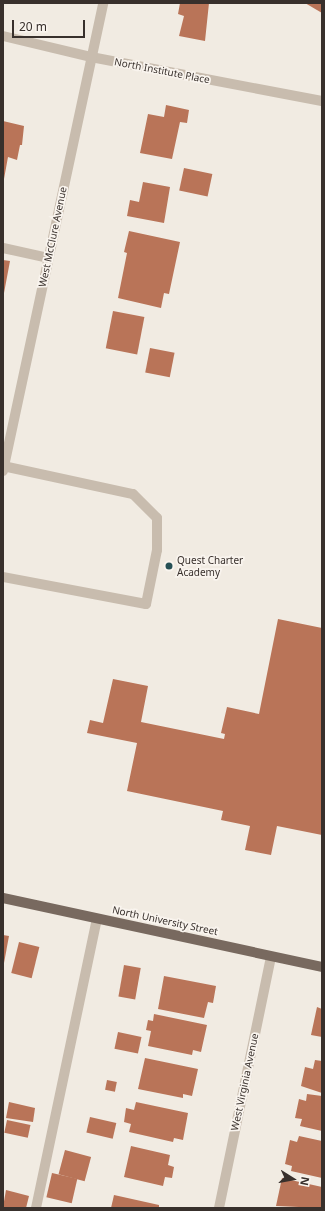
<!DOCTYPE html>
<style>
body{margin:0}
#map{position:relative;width:325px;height:1211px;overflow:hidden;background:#f1ebe2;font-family:"Noto Sans",sans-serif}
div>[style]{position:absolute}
.building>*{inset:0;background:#b97458;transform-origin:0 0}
.minor>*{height:10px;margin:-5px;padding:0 5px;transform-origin:5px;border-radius:5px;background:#c8bcae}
.major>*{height:10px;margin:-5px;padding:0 5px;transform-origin:5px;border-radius:5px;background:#78695f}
.dots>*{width:11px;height:11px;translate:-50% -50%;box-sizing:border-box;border:2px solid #f9f4ee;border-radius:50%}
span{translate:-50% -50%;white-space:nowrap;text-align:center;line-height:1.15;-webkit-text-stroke:3.5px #f9f4ee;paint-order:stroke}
.street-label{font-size:10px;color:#38302c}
.poi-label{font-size:10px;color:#38302c}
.left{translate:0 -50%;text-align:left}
.frame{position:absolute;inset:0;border:4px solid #38302c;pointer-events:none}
.north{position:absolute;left:273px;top:1159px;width:40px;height:40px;-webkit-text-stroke:3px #f9f4ee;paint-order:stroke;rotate:101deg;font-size:11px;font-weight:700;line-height:16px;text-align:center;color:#38302c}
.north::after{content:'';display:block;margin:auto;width:14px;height:18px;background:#38302c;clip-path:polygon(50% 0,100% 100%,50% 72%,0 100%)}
.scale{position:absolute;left:12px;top:20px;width:73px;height:18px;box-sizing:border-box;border:2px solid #38302c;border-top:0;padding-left:5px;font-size:12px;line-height:14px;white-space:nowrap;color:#38302c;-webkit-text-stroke:3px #f9f4ee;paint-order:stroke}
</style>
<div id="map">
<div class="building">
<div style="clip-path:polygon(180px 3px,209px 3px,205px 41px,179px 36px,184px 16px,178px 14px)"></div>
<div style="clip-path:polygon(305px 3px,322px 3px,322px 13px)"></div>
<div style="clip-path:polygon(166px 105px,189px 110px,187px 123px,180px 122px,172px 159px,140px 153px,148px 114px,164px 117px)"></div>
<div style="clip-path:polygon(3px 121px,24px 126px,22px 145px,20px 145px,17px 160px,8px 157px,4px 179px)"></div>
<div style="left:184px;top:168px;width:29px;height:23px;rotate:12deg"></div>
<div style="clip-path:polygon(143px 182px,170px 187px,164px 223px,127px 216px,130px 200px,139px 202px)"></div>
<div style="clip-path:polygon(129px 231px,180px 242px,169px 294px,164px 293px,161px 308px,118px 298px,127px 253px,124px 252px)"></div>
<div style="clip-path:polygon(3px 260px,10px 261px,4px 293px,3px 293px)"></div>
<div style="left:113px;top:311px;width:32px;height:38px;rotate:11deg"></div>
<div style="left:150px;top:348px;width:25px;height:25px;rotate:11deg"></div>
<div style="clip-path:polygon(278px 619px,322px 628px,322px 835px,277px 826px,271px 855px,245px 850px,250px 826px,221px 820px,223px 811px,127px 791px,137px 743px,87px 733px,90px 720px,103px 723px,113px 679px,148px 686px,141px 722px,224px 739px,225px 734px,221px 733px,227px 707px,259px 714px)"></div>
<div style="clip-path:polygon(3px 935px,9px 936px,4px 963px,3px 963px)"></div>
<div style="left:19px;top:942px;width:21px;height:32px;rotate:14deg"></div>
<div style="left:124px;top:965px;width:17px;height:32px;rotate:10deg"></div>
<div style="clip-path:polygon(164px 976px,216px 986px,213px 1003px,208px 1002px,204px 1018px,158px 1009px)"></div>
<div style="clip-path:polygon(317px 1007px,322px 1009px,322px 1037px,311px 1035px)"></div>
<div style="clip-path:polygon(154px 1014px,207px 1025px,201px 1052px,193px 1050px,192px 1055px,148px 1046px,151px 1031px,146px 1030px,148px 1020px,153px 1021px)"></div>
<div style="left:118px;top:1032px;width:24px;height:17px;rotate:12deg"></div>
<div style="clip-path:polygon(145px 1058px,198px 1069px,192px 1096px,183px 1094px,183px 1098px,138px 1089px)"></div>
<div style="clip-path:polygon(315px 1060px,322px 1061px,322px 1093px,301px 1086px,305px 1067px,313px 1069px)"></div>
<div style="left:107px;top:1080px;width:10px;height:10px;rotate:11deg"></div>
<div style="clip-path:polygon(307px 1094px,322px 1096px,322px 1131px,300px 1126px,302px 1119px,295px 1118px,299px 1099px,306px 1101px)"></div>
<div style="clip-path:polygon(9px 1102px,35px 1108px,33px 1122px,6px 1118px)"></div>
<div style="clip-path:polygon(136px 1102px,188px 1113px,183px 1140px,174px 1138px,173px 1142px,129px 1132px,131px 1124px,124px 1122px,126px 1108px,134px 1110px)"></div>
<div style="left:90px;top:1117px;width:27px;height:16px;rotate:13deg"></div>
<div style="left:7px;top:1120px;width:24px;height:13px;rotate:12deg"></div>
<div style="clip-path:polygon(299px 1136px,322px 1141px,322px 1178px,291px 1171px,292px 1166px,285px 1164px,290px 1140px,297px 1142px)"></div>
<div style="clip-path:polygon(131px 1146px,170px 1155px,168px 1165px,174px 1167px,172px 1178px,165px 1177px,163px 1186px,124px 1177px)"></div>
<div style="left:65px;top:1150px;width:27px;height:25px;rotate:15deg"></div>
<div style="left:52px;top:1173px;width:26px;height:25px;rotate:13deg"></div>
<div style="clip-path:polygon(282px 1178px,322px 1187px,322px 1208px,276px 1206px)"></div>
<div style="clip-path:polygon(6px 1190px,29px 1196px,26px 1208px,3px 1207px)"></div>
<div style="clip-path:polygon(114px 1195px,159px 1205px,159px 1208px,111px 1208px)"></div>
</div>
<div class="minor">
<div style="left:3px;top:36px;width:90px;rotate:13.4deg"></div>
<div style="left:91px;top:57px;width:235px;rotate:10.8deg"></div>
<div style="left:3px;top:248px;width:46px;rotate:12.5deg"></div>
<div style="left:3px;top:466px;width:133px;rotate:12.2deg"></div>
<div style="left:133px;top:494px;width:34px;rotate:45deg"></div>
<div style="left:157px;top:518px;width:32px;rotate:90deg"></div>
<div style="left:157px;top:550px;width:55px;rotate:101.5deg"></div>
<div style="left:146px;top:604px;width:146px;rotate:-169.3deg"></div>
<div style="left:3px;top:471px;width:479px;rotate:-77.9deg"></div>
<div style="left:36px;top:1208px;width:295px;rotate:-78.1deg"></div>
<div style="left:219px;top:1208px;width:256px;rotate:-78.3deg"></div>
</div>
<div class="major">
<div style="left:3px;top:898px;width:326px;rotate:12.2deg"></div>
</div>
<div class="dots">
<div style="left:169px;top:566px;background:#265055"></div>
</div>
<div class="street-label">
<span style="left:162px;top:71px;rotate:11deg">North Institute Place</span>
<span style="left:53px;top:237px;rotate:-78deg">West McClure Avenue</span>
<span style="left:165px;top:921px;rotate:12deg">North University Street</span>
<span style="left:245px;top:1082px;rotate:-78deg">West Virginia Avenue</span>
</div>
<div class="poi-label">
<span class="left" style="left:177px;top:566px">Quest Charter<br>Academy</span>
</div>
<div class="frame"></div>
<div class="north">N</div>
<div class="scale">20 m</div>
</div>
